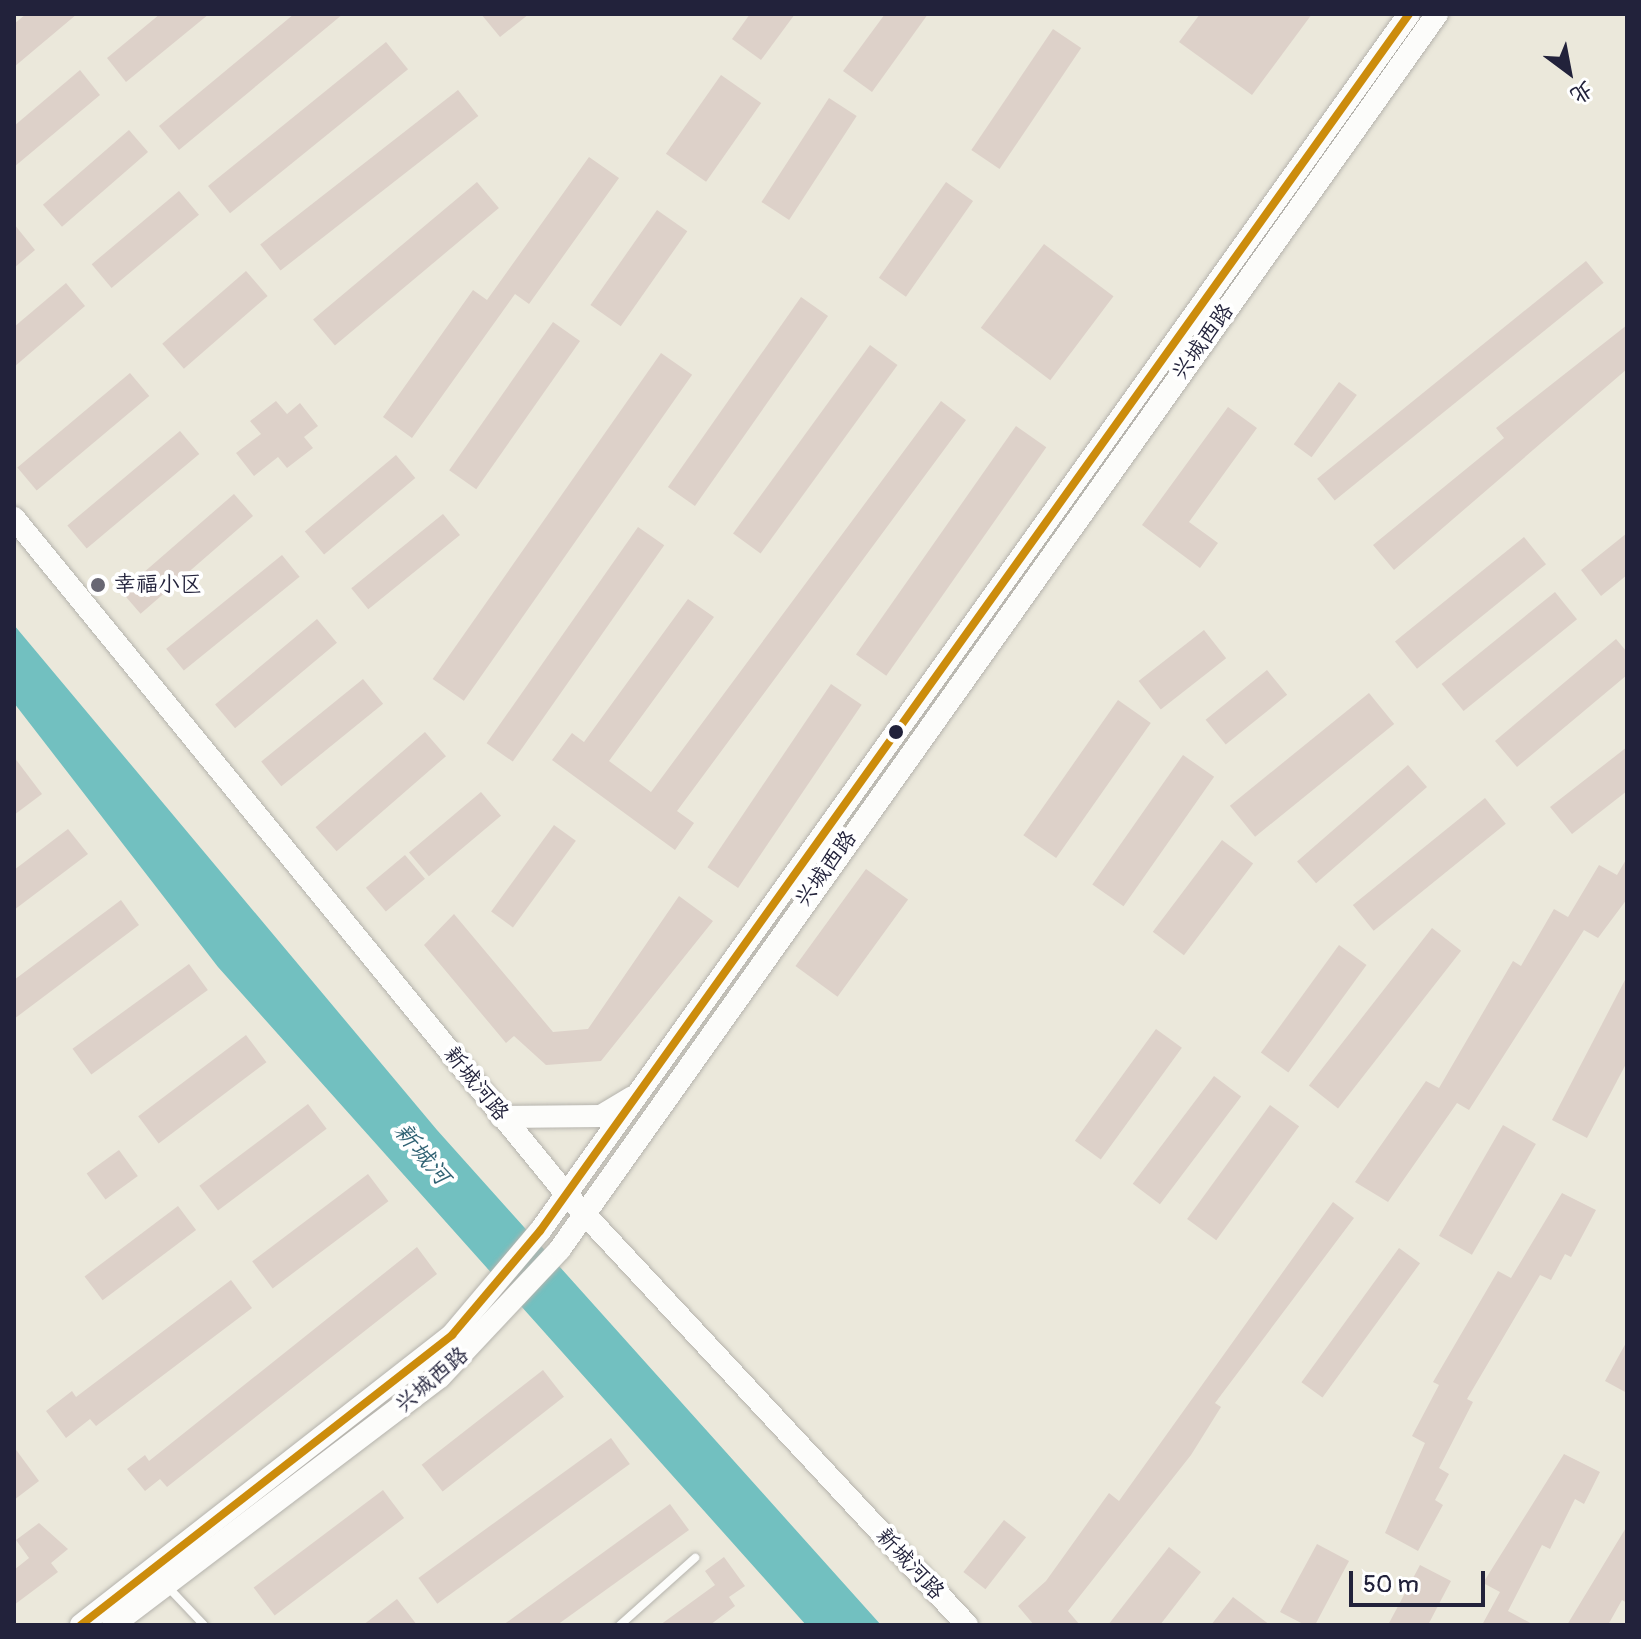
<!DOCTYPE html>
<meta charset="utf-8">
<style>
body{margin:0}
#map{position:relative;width:1641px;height:1639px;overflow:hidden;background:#ebe8db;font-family:Pangolin,"LXGW WenKai TC",sans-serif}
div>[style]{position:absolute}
.water>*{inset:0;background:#72c0c0}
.building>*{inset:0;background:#ddd1c9;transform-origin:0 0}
.roads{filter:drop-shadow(0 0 2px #b5b3ad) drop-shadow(0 0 2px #b5b3ad)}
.lane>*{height:8px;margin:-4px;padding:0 4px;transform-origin:4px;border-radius:4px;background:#fcfcfa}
.secondary>*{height:22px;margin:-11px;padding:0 11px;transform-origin:11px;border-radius:11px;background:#fcfcfa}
.bus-1>*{height:8px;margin:-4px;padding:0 4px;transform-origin:4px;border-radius:4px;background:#cc8c0c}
.dots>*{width:22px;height:22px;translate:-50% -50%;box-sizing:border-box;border:4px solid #fff;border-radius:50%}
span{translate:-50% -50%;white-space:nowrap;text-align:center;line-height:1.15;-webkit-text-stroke:8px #fff;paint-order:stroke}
.street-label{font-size:22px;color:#22223b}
.poi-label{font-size:22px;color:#22223b}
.left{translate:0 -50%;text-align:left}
.water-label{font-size:24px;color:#2f6172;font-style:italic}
.frame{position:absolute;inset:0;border:16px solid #22223b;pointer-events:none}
.north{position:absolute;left:1529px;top:32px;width:80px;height:80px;-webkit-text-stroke:6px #fff;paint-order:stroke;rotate:148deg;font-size:22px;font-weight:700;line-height:32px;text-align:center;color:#22223b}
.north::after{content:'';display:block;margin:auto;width:28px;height:36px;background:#22223b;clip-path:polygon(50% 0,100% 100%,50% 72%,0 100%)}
.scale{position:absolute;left:1349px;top:1571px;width:136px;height:36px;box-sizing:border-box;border:4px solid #22223b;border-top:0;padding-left:10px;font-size:24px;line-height:28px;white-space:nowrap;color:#22223b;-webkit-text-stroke:6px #fff;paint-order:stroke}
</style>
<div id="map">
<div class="water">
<div style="clip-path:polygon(14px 625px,437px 1130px,881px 1625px,806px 1625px,218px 967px,14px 703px)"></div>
</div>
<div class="building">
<div style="clip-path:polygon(26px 14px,77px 14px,14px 67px,14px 24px)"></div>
<div style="clip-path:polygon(160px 14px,209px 14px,126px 82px,107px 58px)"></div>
<div style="clip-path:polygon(294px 14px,343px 14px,179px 150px,159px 126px)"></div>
<div style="clip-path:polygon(481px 14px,529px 14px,500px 37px)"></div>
<div style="clip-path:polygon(750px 14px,795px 14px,761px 60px,732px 39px)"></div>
<div style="clip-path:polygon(885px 14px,928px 14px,872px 92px,843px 71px)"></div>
<div style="clip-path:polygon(1200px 14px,1312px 14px,1252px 95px,1179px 42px)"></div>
<div style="left:1053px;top:29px;width:34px;height:146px;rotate:34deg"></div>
<div style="left:386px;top:42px;width:35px;height:229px;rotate:51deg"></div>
<div style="clip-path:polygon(80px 70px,100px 95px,14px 167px,14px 126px)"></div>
<div style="left:721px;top:75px;width:49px;height:96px;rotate:35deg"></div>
<div style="left:458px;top:90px;width:33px;height:251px;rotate:52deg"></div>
<div style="left:829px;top:98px;width:33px;height:124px;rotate:33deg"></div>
<div style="left:129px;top:130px;width:29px;height:114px;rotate:49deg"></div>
<div style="clip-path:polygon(589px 157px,619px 178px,529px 304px,515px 294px,412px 438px,383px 417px,473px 290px,487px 300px)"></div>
<div style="left:477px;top:182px;width:34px;height:214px;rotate:50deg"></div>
<div style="left:946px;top:182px;width:33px;height:117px;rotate:35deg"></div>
<div style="left:179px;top:191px;width:31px;height:114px;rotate:50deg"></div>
<div style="left:657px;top:210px;width:37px;height:116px;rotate:35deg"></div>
<div style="clip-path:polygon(14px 224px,35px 250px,14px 268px)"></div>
<div style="left:1044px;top:244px;width:87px;height:105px;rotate:37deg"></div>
<div style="left:1586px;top:261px;width:28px;height:346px;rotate:51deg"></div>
<div style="left:246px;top:271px;width:33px;height:111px;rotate:49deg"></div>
<div style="clip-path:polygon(66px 283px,85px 306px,14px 367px,14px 327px)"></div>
<div style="left:801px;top:297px;width:33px;height:232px;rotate:35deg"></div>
<div style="left:553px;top:322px;width:33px;height:181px;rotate:35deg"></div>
<div style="clip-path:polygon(1627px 325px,1627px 369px,1394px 570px,1373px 545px,1504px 438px,1496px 428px)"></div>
<div style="left:870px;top:345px;width:34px;height:233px;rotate:36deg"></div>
<div style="left:661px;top:353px;width:38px;height:398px;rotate:35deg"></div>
<div style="left:130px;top:373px;width:30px;height:147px;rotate:50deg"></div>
<div style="left:1339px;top:382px;width:22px;height:77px;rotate:36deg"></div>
<div style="clip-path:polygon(276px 401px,287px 414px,300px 403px,318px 426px,304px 437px,313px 448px,287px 468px,278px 457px,254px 476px,236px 453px,261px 434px,250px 421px)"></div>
<div style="clip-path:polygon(941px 401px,966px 420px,677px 811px,694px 823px,675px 850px,552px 760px,572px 733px,584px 742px,688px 599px,714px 617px,609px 761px,651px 792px)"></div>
<div style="clip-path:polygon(1228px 407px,1257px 428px,1189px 522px,1218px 543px,1200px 568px,1142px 525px)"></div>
<div style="left:1016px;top:426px;width:37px;height:279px;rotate:35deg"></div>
<div style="left:180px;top:431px;width:30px;height:147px;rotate:50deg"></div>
<div style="left:396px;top:455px;width:30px;height:119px;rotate:50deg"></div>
<div style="left:234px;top:494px;width:29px;height:149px;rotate:49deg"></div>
<div style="left:443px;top:514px;width:27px;height:118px;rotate:51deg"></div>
<div style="left:638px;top:527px;width:32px;height:264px;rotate:35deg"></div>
<div style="clip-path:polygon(1627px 533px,1627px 575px,1601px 596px,1581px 570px)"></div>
<div style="left:1524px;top:537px;width:35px;height:166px;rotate:51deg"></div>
<div style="left:282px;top:555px;width:28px;height:149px;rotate:51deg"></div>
<div style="left:1555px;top:592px;width:35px;height:146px;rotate:51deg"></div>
<div style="left:317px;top:619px;width:31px;height:133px;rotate:50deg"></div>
<div style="left:1204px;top:630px;width:36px;height:83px;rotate:52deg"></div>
<div style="clip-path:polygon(1616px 639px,1627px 652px,1627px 675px,1517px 767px,1495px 741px)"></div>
<div style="left:1267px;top:670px;width:32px;height:79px;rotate:51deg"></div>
<div style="left:363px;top:679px;width:32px;height:131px;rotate:51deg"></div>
<div style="left:831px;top:684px;width:37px;height:221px;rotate:34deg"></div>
<div style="left:1369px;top:693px;width:40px;height:179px;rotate:51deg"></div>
<div style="left:1118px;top:700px;width:40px;height:165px;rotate:35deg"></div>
<div style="left:425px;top:732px;width:32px;height:145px;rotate:49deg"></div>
<div style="clip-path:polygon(1627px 747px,1627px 791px,1572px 834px,1550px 807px)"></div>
<div style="left:1183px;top:755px;width:38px;height:158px;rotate:35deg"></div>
<div style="clip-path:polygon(14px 757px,42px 794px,14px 815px)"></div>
<div style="left:1408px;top:765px;width:29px;height:147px;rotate:49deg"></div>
<div style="left:481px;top:792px;width:31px;height:94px;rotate:50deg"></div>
<div style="left:1485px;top:798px;width:33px;height:170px;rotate:51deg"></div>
<div style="left:554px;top:825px;width:27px;height:107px;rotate:36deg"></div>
<div style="clip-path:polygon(68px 829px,88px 854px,14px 910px,14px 870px)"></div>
<div style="left:1222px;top:840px;width:39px;height:115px;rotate:37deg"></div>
<div style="left:405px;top:855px;width:31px;height:51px;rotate:50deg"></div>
<div style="clip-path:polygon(1627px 858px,1627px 899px,1598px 938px,1584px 930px,1469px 1110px,1457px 1103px,1388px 1202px,1355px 1182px,1426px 1081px,1439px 1088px,1513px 961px,1521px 966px,1554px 909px,1568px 917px,1599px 865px,1617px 875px)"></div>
<div style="left:866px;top:869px;width:52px;height:120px;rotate:36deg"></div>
<div style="clip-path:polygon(679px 896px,713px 921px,601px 1061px,546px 1065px,514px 1036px,506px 1043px,424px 945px,454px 914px,553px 1032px,588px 1029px)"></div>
<div style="clip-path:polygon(121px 900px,139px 925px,14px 1019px,14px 980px)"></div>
<div style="left:1432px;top:928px;width:37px;height:200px;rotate:38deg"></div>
<div style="left:1339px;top:945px;width:34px;height:133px;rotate:36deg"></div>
<div style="left:189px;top:964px;width:32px;height:144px;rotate:54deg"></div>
<div style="clip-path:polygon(1627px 976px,1627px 1062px,1587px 1138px,1552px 1120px)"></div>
<div style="left:1156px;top:1029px;width:32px;height:138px;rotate:36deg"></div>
<div style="left:246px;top:1035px;width:34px;height:135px;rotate:53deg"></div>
<div style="left:1214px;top:1076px;width:34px;height:135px;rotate:37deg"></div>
<div style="left:308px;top:1104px;width:31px;height:136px;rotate:53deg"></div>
<div style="left:1270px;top:1105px;width:36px;height:141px;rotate:36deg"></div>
<div style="left:1503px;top:1125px;width:38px;height:128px;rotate:30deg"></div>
<div style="left:119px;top:1150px;width:32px;height:40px;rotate:54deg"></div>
<div style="left:368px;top:1174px;width:34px;height:145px;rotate:53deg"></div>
<div style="clip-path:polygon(1562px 1193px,1596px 1210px,1571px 1257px,1565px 1254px,1551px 1280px,1540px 1275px,1467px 1399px,1473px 1402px,1439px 1468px,1449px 1474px,1435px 1500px,1443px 1505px,1418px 1551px,1385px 1533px,1425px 1443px,1412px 1436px,1439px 1385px,1433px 1382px,1498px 1271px,1511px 1278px)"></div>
<div style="clip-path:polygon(1333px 1202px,1354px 1218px,1215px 1403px,1221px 1407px,1191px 1455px,1068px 1611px,1080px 1625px,1034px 1625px,1018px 1606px,1046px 1581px,1109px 1493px,1119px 1501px)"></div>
<div style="left:178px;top:1206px;width:30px;height:117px;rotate:53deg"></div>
<div style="clip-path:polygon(417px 1247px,437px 1274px,167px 1487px,160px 1479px,145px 1491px,127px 1469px,145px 1455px,149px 1461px)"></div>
<div style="left:1399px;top:1248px;width:26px;height:166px;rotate:36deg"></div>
<div style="clip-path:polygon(231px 1280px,252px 1308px,96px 1426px,90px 1419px,66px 1438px,46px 1411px,72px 1391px,76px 1397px)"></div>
<div style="clip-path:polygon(1627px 1341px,1627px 1393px,1605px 1381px)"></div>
<div style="left:543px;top:1370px;width:34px;height:154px;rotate:52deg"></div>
<div style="left:611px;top:1438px;width:32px;height:238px;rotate:54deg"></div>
<div style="clip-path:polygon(14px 1447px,39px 1481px,14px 1500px)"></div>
<div style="clip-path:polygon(1564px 1454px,1600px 1472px,1584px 1504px,1575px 1499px,1550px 1549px,1542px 1545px,1508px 1611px,1534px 1625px,1482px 1625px,1500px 1592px,1483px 1583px)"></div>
<div style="left:383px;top:1490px;width:35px;height:162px;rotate:53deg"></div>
<div style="clip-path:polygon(670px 1504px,689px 1530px,557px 1625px,503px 1625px)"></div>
<div style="left:1004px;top:1520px;width:28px;height:66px;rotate:38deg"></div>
<div style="clip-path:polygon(39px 1523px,68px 1549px,51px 1563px,58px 1572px,14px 1605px,14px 1570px,29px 1558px,16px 1540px)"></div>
<div style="clip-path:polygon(1627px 1526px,1627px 1603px,1622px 1600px,1608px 1625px,1567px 1625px)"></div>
<div style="clip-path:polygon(1317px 1544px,1349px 1561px,1315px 1625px,1305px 1625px,1280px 1612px)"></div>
<div style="clip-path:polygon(1169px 1547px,1201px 1572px,1160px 1625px,1108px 1625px)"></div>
<div style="clip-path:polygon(724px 1557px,745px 1586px,729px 1597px,735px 1606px,710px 1625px,660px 1625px,715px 1585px,705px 1571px)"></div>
<div style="clip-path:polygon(1420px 1565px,1451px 1581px,1428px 1625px,1388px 1625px)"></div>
<div style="clip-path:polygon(1233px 1597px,1270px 1625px,1211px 1625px)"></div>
<div style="clip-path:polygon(397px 1599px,417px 1625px,363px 1625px)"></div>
</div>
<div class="roads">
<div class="lane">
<div style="left:166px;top:1585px;width:55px;rotate:46.5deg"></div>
<div style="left:620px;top:1625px;width:101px;rotate:-41.8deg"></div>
</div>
<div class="secondary">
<div style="left:14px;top:518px;width:874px;rotate:50.76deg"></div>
<div style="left:567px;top:1195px;width:587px;rotate:47.07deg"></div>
<div style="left:501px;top:1117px;width:100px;rotate:-0.6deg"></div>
<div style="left:601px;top:1116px;width:37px;rotate:-31deg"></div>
<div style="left:81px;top:1625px;width:471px;rotate:-38deg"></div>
<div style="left:452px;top:1335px;width:136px;rotate:-49.8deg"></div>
<div style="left:540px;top:1231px;width:1495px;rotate:-54.47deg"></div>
<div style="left:113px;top:1625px;width:410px;rotate:-37.2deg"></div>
<div style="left:440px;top:1377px;width:175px;rotate:-46.8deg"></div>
<div style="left:560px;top:1249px;width:1515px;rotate:-54.62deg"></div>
</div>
</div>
<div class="bus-1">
<div style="left:81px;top:1625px;width:471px;rotate:-38deg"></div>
<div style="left:452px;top:1335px;width:136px;rotate:-49.8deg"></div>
<div style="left:540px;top:1231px;width:1495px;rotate:-54.47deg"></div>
</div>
<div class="dots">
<div style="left:98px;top:585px;background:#686773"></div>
<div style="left:896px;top:732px;background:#22223b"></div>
</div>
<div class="street-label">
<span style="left:1203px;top:342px;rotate:-54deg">兴城西路</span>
<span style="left:826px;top:869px;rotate:-54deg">兴城西路</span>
<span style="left:476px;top:1084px;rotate:51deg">新城河路</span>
<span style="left:432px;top:1380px;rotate:-40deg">兴城西路</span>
<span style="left:910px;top:1564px;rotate:47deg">新城河路</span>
</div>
<div class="poi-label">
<span class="left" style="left:114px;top:585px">幸福小区</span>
</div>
<div class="water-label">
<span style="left:422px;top:1154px;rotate:50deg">新城河</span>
</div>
<div class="frame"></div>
<div class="north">北</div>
<div class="scale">50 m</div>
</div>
